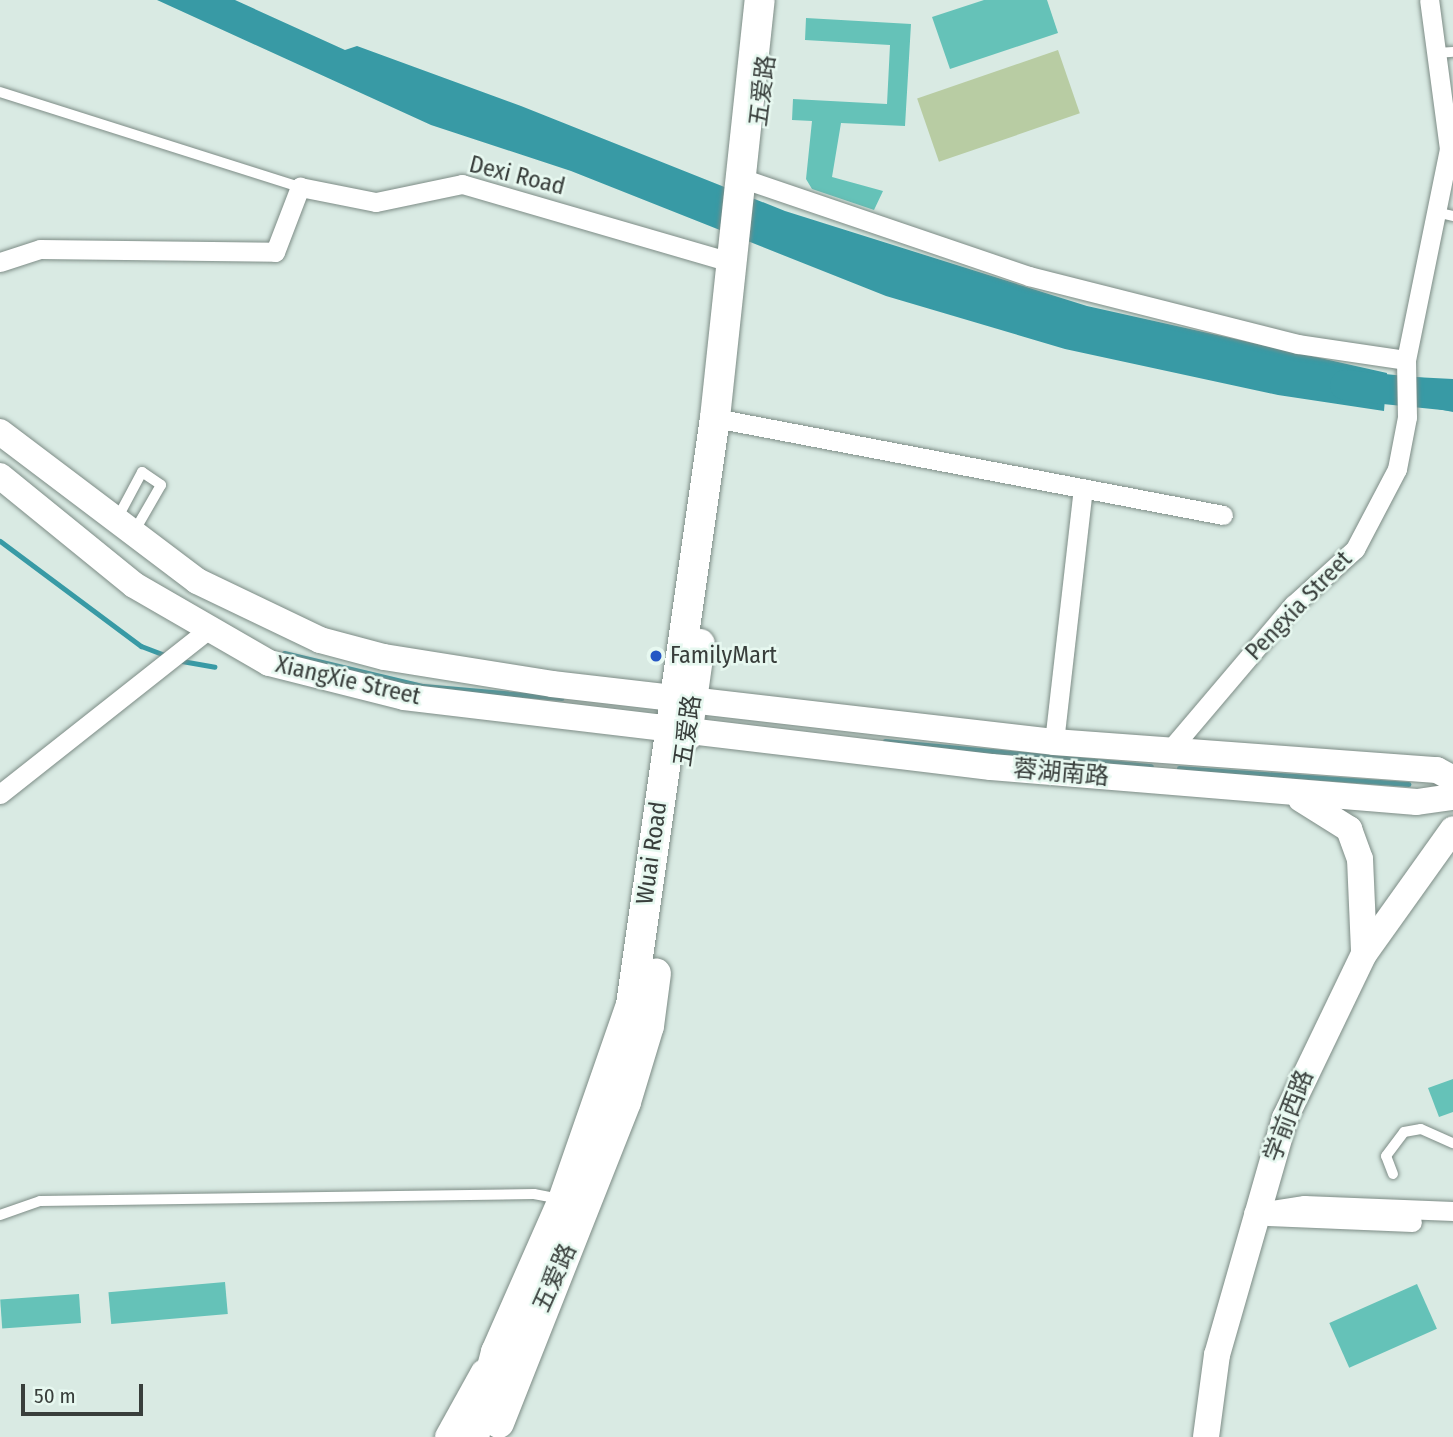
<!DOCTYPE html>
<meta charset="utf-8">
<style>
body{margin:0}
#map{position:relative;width:1453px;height:1437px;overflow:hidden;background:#d9eae3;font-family:"Fira Sans Condensed","Noto Sans SC",sans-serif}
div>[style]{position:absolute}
.green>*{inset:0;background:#b8cca3;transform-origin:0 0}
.water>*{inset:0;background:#389aa5}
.stream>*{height:5px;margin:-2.5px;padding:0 2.5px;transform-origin:2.5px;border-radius:2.5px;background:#389aa5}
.river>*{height:30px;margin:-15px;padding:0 15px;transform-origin:15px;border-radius:15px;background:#389aa5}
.building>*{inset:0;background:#65c2b8;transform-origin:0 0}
.roads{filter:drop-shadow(0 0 2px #7d8c86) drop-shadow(0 0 2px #7d8c86)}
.service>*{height:10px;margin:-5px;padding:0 5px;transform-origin:5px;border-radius:5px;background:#fff}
.minor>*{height:19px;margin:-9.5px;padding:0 9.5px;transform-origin:9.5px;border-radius:9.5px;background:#fff}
.secondary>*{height:26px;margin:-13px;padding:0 13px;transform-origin:13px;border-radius:13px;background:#fff}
.primary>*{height:30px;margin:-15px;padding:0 15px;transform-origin:15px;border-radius:15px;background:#fff}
.dots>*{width:19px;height:19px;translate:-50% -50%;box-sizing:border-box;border:4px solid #e7f8f0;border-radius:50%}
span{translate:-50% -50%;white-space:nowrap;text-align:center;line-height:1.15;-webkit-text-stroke:5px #e7f8f0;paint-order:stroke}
.street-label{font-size:24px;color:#383e3b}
.poi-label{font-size:24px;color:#383e3b}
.left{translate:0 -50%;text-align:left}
.scale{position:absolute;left:21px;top:1384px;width:122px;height:32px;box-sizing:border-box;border:4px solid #383e3b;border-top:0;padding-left:9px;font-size:21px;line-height:24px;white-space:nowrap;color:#383e3b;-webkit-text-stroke:5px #e7f8f0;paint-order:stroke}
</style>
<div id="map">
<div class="green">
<div style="left:1058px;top:50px;width:67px;height:149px;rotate:71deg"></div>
</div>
<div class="water">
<div style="clip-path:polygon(157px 0,235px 0,345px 50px,357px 46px,521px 106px,785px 211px,1087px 306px,1387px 373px,1384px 411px,1278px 395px,1065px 349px,886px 296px,571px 171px,431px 125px)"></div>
<div style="clip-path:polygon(1414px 377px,1453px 379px,1453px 412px,1413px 404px)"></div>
</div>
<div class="stream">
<div style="left:0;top:541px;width:176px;rotate:36.7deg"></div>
<div style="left:141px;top:646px;width:28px;rotate:21deg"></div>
<div style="left:284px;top:653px;width:143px;rotate:13.4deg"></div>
<div style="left:423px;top:686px;width:139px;rotate:5deg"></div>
<div style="left:176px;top:660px;width:39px;rotate:10deg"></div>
<div style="left:885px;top:741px;width:267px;rotate:5.4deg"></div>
<div style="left:1179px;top:768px;width:230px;rotate:4deg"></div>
</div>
<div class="river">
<div style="left:1345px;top:385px;width:109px;rotate:5.8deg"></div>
</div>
<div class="building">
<div style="clip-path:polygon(984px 0,1047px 0,1058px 33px,950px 69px,932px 17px)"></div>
<div style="clip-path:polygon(806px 18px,911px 24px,905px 126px,841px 123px,832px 177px,883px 191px,874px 210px,812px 189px,806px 179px,812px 121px,792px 120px,793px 99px,887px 104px,890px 45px,805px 40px)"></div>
<div style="clip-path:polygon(1453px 1079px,1453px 1112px,1439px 1117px,1428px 1088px)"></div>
<div style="left:225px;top:1282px;width:32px;height:117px;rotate:85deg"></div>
<div style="left:1417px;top:1284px;width:49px;height:96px;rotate:66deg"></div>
<div style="left:79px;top:1294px;width:29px;height:79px;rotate:86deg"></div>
</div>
<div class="roads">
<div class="service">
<div style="left:1437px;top:53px;width:16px;rotate:-4deg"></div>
<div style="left:0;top:92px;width:315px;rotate:17.6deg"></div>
<div style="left:1440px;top:213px;width:13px;rotate:13deg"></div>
<div style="left:118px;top:517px;width:51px;rotate:-61.9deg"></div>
<div style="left:142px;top:472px;width:23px;rotate:34deg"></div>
<div style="left:161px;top:485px;width:54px;rotate:119.9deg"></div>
<div style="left:1393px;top:1174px;width:19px;rotate:-111deg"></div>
<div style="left:1386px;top:1156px;width:30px;rotate:-53deg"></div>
<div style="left:1404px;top:1132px;width:17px;rotate:-10deg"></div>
<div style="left:1421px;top:1129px;width:35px;rotate:24deg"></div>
<div style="left:0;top:1215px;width:42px;rotate:-19.3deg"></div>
<div style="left:40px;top:1201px;width:494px;rotate:-0.8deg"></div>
<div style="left:534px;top:1194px;width:26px;rotate:11deg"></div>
</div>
<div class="minor">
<div style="left:753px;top:182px;width:292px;rotate:18.8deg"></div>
<div style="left:1029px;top:276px;width:277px;rotate:14.2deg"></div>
<div style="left:1298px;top:344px;width:109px;rotate:8.4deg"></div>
<div style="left:0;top:262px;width:42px;rotate:-18deg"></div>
<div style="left:40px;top:249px;width:235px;rotate:0.7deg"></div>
<div style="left:275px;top:252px;width:70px;rotate:-69deg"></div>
<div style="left:300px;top:187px;width:77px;rotate:11.2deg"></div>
<div style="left:376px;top:202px;width:88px;rotate:-11.8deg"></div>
<div style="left:462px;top:184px;width:279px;rotate:16.2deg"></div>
<div style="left:715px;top:418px;width:517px;rotate:10.81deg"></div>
<div style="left:1054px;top:742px;width:255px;rotate:-83.5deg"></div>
<div style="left:1169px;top:751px;width:192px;rotate:-49.7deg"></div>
<div style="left:1293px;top:605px;width:84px;rotate:-42.1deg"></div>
<div style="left:1355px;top:549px;width:90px;rotate:-62.3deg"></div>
<div style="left:1397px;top:469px;width:53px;rotate:-79.1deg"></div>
<div style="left:1407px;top:417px;width:57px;rotate:-91deg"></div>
<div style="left:1406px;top:360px;width:215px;rotate:-78.5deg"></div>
<div style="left:1449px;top:149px;width:150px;rotate:-97.6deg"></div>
<div style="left:0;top:794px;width:266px;rotate:-38.3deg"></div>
<div style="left:1253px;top:1213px;width:52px;rotate:-8.9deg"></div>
<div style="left:1304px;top:1205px;width:149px;rotate:2.3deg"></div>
<div style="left:1268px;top:1216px;width:144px;rotate:2.4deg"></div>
</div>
<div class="secondary">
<div style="left:0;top:432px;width:247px;rotate:37.1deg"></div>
<div style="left:197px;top:581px;width:136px;rotate:25.6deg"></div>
<div style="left:320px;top:640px;width:66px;rotate:14.9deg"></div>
<div style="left:384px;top:657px;width:170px;rotate:9.1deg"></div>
<div style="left:552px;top:684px;width:505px;rotate:6.59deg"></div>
<div style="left:1054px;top:742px;width:384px;rotate:4.2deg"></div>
<div style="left:1437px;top:770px;width:18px;rotate:29deg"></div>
<div style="left:0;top:476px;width:173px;rotate:39.1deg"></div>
<div style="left:134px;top:585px;width:156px;rotate:30deg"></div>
<div style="left:269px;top:663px;width:139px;rotate:14.1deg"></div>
<div style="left:404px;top:697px;width:591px;rotate:6.8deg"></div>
<div style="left:991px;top:767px;width:427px;rotate:4.7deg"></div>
<div style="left:1417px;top:802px;width:36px;rotate:-8deg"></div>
<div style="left:1301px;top:799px;width:57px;rotate:32deg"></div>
<div style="left:1349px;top:829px;width:32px;rotate:70deg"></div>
<div style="left:1360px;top:859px;width:93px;rotate:87.5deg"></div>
<div style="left:448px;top:1437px;width:74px;rotate:-61deg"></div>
<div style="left:1206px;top:1437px;width:83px;rotate:-82.4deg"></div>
<div style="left:1217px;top:1355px;width:247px;rotate:-74deg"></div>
<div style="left:1285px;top:1118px;width:182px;rotate:-64.3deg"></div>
<div style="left:1364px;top:954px;width:153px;rotate:-54.5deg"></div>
</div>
<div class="primary">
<div style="left:687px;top:736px;width:93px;rotate:-82deg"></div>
<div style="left:499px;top:1423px;width:345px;rotate:-68.4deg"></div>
<div style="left:626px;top:1102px;width:79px;rotate:-73.2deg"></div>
<div style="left:649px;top:1026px;width:53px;rotate:-82.5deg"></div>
<div style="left:474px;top:1437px;width:88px;rotate:-75.5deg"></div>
<div style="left:496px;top:1352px;width:166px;rotate:-66.2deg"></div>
<div style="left:563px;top:1200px;width:207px;rotate:-70.8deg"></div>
<div style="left:631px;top:1005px;width:593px;rotate:-81.86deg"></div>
<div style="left:715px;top:418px;width:420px;rotate:-83.9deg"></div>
</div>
</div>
<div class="dots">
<div style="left:656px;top:656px;background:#2456c4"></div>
</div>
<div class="street-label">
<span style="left:763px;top:91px;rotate:-83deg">五爱路</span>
<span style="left:517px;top:176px;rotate:14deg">Dexi Road</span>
<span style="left:1299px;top:606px;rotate:-46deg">Pengxia Street</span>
<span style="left:348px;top:681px;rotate:13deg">XiangXie Street</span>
<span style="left:688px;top:731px;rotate:-82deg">五爱路</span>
<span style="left:1061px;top:773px;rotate:5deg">蓉湖南路</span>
<span style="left:652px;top:853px;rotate:-82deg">Wuai Road</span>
<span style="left:1289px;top:1116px;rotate:-69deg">学前西路</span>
<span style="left:555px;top:1278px;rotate:-66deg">五爱路</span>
</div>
<div class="poi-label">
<span class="left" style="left:670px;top:656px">FamilyMart</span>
</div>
<div class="scale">50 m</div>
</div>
